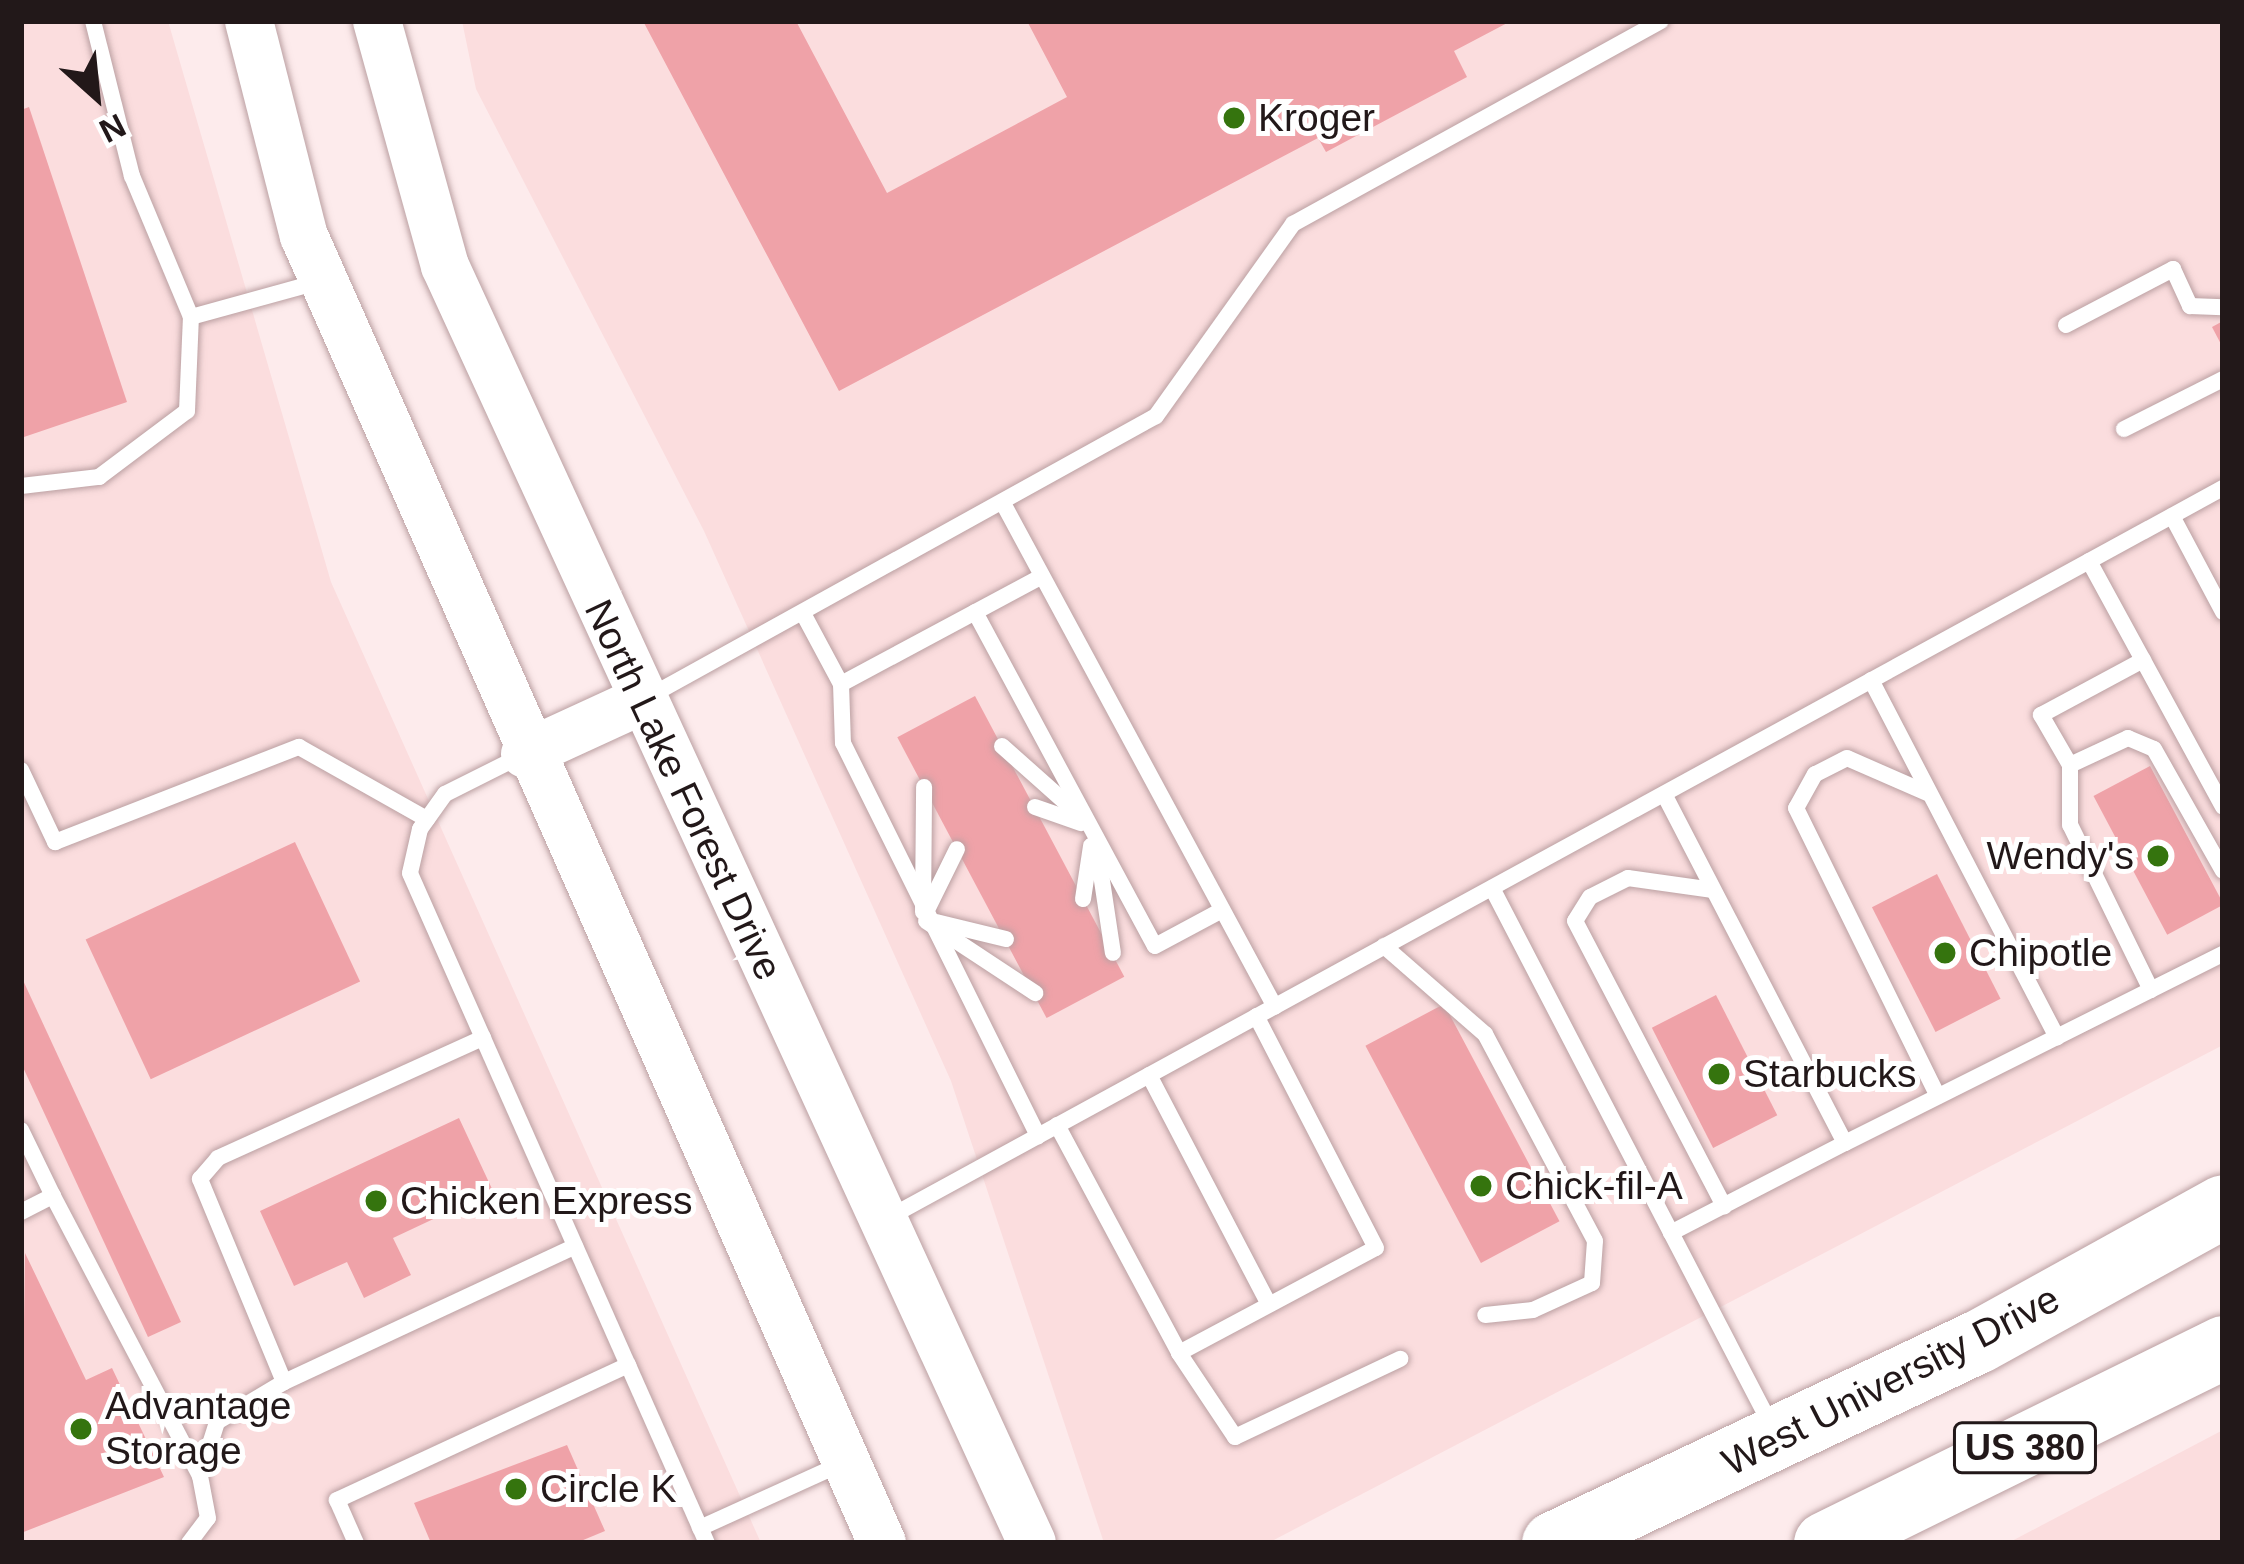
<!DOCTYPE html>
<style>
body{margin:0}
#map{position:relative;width:2244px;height:1564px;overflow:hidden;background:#fdebec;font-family:Helvetica,sans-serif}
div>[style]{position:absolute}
.built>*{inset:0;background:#fbddde}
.building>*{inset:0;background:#efa2a8;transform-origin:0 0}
.roads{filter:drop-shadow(0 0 3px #bba0a2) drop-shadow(0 0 3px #bba0a2)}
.lane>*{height:16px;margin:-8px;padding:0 8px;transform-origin:8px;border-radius:8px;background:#fff}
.secondary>*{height:48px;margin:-24px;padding:0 24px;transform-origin:24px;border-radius:24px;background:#fff}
.highway>*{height:63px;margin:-31.5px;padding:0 31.5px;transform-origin:31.5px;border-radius:31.5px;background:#fff}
.dots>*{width:33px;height:33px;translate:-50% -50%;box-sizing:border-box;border:6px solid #fff;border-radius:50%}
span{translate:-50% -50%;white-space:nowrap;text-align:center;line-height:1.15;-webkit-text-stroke:10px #fff;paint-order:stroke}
.shield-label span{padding:3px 9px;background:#fff;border:3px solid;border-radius:9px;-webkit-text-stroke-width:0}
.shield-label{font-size:36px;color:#221819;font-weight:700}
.poi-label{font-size:39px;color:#221819}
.left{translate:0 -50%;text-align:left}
.right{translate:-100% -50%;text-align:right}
.street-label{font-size:39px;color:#221819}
.frame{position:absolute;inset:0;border:24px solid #221819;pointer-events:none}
.north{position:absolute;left:36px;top:36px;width:120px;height:120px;-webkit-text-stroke:9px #fff;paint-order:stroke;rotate:153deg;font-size:33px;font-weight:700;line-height:48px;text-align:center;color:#221819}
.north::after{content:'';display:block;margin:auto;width:42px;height:54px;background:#221819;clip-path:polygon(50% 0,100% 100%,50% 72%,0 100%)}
</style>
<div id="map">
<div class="built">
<div style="clip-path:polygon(21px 21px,168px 21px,331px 582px,761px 1543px,21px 1543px)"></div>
<div style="clip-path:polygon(462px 21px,2223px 21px,2223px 1045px,1268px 1543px,1104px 1543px,951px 1081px,704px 531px,476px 89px)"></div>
<div style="clip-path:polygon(2223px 1430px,2223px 1543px,2008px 1543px)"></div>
</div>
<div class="building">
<div style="clip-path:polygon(643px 21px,796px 21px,887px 193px,1067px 97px,1027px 21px,1511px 21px,1454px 51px,1467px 77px,1326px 152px,1318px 138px,839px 391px)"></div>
<div style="clip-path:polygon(29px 107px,127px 402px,21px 438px,21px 110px)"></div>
<div style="clip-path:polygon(2223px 321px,2223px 348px,2212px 327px)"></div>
<div style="left:975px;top:696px;width:318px;height:88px;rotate:62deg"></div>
<div style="left:2150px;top:766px;width:157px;height:64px;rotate:62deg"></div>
<div style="left:295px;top:842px;width:154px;height:231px;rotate:65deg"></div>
<div style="left:1937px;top:874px;width:140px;height:73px;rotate:63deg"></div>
<div style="clip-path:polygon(21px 976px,181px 1322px,148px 1337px,21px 1063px)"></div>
<div style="left:1716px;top:995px;width:135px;height:72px;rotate:63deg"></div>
<div style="left:1444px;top:1004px;width:246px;height:89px;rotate:62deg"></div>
<div style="clip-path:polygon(459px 1118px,493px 1191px,393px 1238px,411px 1275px,364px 1298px,347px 1262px,294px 1286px,260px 1211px)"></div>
<div style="clip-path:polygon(25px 1253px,86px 1380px,112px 1368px,164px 1477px,21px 1533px)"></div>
<div style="clip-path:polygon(567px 1445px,605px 1531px,576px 1543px,431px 1543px,414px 1503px)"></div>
</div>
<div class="roads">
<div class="lane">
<div style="left:93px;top:21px;width:160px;rotate:75.9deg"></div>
<div style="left:132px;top:176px;width:153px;rotate:67.3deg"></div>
<div style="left:191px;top:317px;width:136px;rotate:-15.4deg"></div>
<div style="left:2066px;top:325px;width:121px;rotate:-27.6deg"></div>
<div style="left:2173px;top:269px;width:41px;rotate:65.3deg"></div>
<div style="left:2190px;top:306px;width:33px;rotate:2deg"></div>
<div style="left:2124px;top:429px;width:111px;rotate:-26.8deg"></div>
<div style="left:21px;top:486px;width:79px;rotate:-6.6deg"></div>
<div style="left:99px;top:477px;width:110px;rotate:-36.9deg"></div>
<div style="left:187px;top:411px;width:94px;rotate:-87.6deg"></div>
<div style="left:1004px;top:505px;width:570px;rotate:61.64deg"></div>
<div style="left:2172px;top:516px;width:109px;rotate:62deg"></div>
<div style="left:2089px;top:561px;width:280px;rotate:61.4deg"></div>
<div style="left:975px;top:612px;width:379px;rotate:61.7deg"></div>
<div style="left:1155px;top:946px;width:76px;rotate:-28.2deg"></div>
<div style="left:805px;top:617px;width:76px;rotate:61.8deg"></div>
<div style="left:841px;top:684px;width:59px;rotate:88.1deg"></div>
<div style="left:843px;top:743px;width:439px;rotate:63.6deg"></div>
<div style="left:1871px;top:680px;width:403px;rotate:62.5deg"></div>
<div style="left:841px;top:684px;width:228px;rotate:-28.2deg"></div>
<div style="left:650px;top:696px;width:578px;rotate:-28.96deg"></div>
<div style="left:1156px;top:416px;width:236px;rotate:-54.5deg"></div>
<div style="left:1293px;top:224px;width:420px;rotate:-28.9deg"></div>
<div style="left:1002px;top:746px;width:111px;rotate:41.7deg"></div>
<div style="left:2070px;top:765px;width:58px;rotate:-120.1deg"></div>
<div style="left:2041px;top:715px;width:116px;rotate:-28.3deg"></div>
<div style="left:21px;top:770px;width:80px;rotate:64.7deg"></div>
<div style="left:55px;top:842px;width:262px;rotate:-21.3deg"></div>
<div style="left:299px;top:747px;width:147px;rotate:29.4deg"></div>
<div style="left:1927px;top:793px;width:87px;rotate:-156.4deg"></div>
<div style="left:1847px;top:758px;width:36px;rotate:153deg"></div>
<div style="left:1815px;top:774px;width:39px;rotate:119deg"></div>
<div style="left:1796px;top:808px;width:321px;rotate:63.8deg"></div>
<div style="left:1664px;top:794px;width:393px;rotate:62.6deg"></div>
<div style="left:1845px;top:1143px;width:196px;rotate:152.7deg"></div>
<div style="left:1035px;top:807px;width:49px;rotate:19.2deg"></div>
<div style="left:1096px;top:841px;width:113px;rotate:81.4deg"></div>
<div style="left:1492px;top:888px;width:607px;rotate:62.55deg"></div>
<div style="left:1713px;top:890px;width:86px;rotate:-172deg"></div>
<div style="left:1628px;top:878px;width:42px;rotate:153.4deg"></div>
<div style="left:1590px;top:897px;width:28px;rotate:122deg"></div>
<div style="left:1575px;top:921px;width:322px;rotate:62.4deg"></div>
<div style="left:1083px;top:899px;width:54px;rotate:-81.4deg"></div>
<div style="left:923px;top:912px;width:125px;rotate:-89.5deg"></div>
<div style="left:926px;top:912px;width:70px;rotate:-63.8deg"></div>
<div style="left:926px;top:921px;width:131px;rotate:33.4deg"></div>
<div style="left:936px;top:922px;width:72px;rotate:13.7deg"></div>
<div style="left:1384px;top:946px;width:134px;rotate:41.1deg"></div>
<div style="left:1485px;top:1034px;width:234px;rotate:62deg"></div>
<div style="left:1595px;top:1241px;width:42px;rotate:94.1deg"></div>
<div style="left:1592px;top:1283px;width:65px;rotate:155.4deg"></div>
<div style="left:1533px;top:1310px;width:48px;rotate:174.1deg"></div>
<div style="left:2151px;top:990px;width:184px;rotate:-116.1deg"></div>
<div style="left:2070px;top:825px;width:60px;rotate:-90deg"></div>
<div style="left:2070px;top:765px;width:64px;rotate:-25deg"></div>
<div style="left:2128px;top:738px;width:28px;rotate:23deg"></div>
<div style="left:2154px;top:749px;width:140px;rotate:60.5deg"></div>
<div style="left:483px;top:1038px;width:180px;rotate:-113.9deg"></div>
<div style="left:410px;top:873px;width:45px;rotate:-77.2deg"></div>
<div style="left:420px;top:829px;width:43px;rotate:-54.5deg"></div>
<div style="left:445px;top:794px;width:85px;rotate:-26.6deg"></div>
<div style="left:1149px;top:1075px;width:259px;rotate:62.4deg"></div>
<div style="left:1057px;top:1125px;width:259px;rotate:61.8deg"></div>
<div style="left:1179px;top:1353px;width:223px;rotate:-28.1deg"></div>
<div style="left:1376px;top:1248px;width:261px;rotate:-117.3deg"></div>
<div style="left:21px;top:1130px;width:73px;rotate:64.1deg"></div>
<div style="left:1845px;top:1143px;width:423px;rotate:-26.6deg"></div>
<div style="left:21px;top:1212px;width:36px;rotate:-27deg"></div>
<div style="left:53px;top:1196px;width:316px;rotate:62.3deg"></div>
<div style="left:886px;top:1219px;width:1524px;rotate:-28.67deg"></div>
<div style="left:1179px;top:1353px;width:101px;rotate:56.3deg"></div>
<div style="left:1235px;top:1437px;width:183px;rotate:-25.3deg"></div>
<div style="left:628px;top:1365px;width:195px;rotate:66.1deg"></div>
<div style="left:284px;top:1382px;width:321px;rotate:-25deg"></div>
<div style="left:700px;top:1528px;width:157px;rotate:-24.4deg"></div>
<div style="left:189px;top:1543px;width:31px;rotate:-53deg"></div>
<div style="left:208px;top:1518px;width:43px;rotate:-100.8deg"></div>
<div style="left:200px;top:1476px;width:57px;rotate:-72.5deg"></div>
<div style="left:217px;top:1422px;width:78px;rotate:-30.8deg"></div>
<div style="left:284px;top:1382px;width:220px;rotate:-112.5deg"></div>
<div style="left:200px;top:1179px;width:28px;rotate:-49deg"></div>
<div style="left:218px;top:1158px;width:291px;rotate:-24.4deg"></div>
<div style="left:483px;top:1038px;width:358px;rotate:66.1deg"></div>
<div style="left:628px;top:1365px;width:321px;rotate:155.1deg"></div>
<div style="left:337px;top:1500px;width:47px;rotate:66.2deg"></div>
</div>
<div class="secondary">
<div style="left:249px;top:21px;width:222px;rotate:75.7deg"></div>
<div style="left:304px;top:236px;width:1429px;rotate:66.14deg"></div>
<div style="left:377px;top:21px;width:254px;rotate:74.5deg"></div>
<div style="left:445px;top:266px;width:1405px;rotate:65.31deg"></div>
<div style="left:525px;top:754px;width:127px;rotate:-24.7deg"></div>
</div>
<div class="highway">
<div style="left:1553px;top:1543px;width:469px;rotate:-25.4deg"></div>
<div style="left:1977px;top:1342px;width:281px;rotate:-28.9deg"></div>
<div style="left:1825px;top:1543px;width:444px;rotate:-26.2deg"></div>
</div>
</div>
<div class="dots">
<div style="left:1234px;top:118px;background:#35740e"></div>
<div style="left:2158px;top:856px;background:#35740e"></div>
<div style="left:1945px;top:953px;background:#35740e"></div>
<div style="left:1719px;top:1074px;background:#35740e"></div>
<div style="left:1481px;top:1186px;background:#35740e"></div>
<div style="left:376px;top:1201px;background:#35740e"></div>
<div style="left:81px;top:1429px;background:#35740e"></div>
<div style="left:516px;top:1489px;background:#35740e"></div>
</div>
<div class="shield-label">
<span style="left:2025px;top:1448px">US 380</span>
</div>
<div class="poi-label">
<span class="left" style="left:1258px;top:118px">Kroger</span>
<span class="right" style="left:2134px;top:856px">Wendy's</span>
<span class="left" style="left:1969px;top:953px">Chipotle</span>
<span class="left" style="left:1743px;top:1074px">Starbucks</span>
<span class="left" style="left:1505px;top:1186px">Chick-fil-A</span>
<span class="left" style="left:400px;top:1201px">Chicken Express</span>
<span class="left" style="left:105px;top:1429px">Advantage<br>Storage</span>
<span class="left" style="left:540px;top:1489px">Circle K</span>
</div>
<div class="street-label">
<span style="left:683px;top:790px;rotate:65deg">North Lake Forest Drive</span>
<span style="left:1891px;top:1381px;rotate:-27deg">West University Drive</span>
</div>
<div class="frame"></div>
<div class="north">N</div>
</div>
